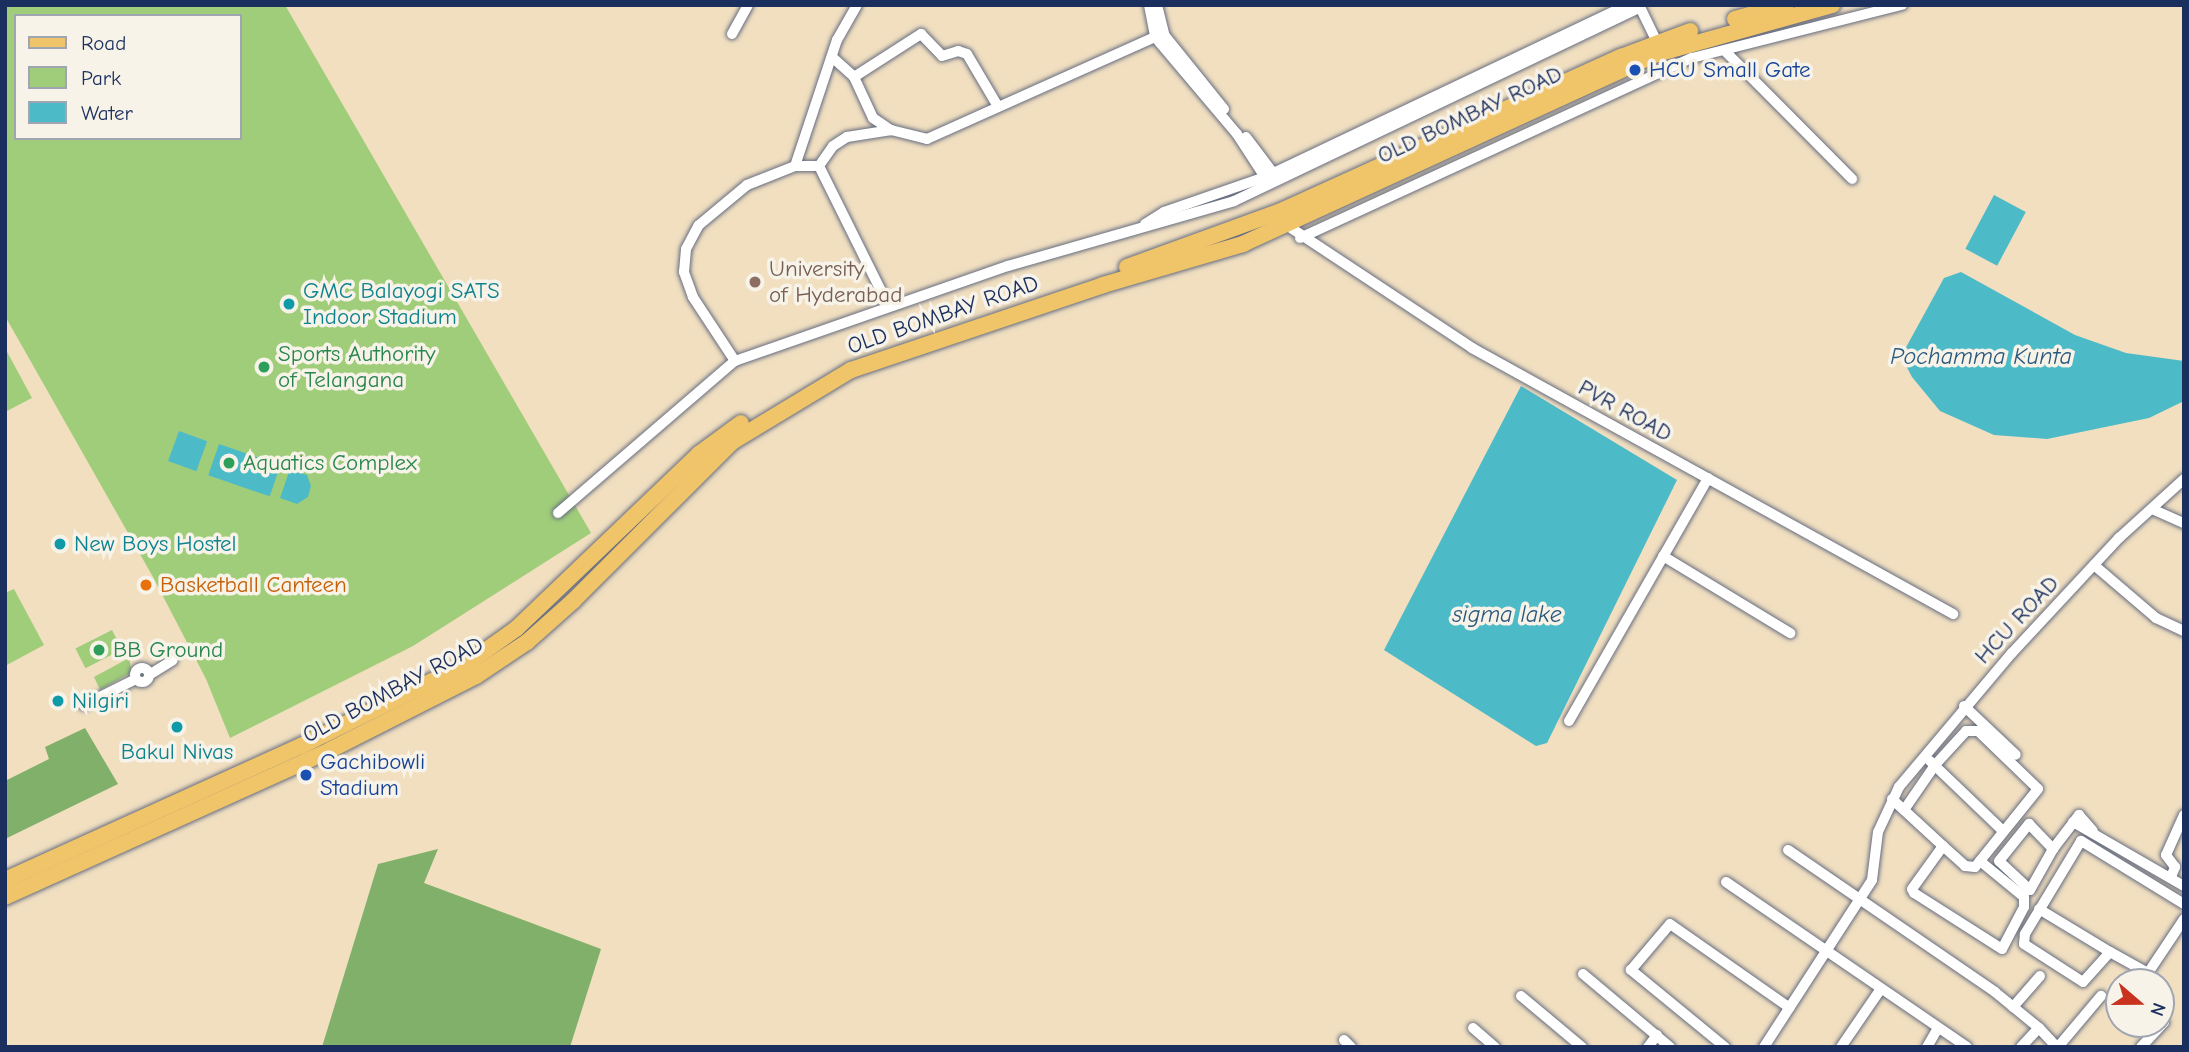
<!DOCTYPE html>
<style>
body{margin:0}
#map{position:relative;width:2189px;height:1052px;overflow:hidden;background:#f1dfc0;font-family:"Comic Neue",sans-serif}
div>[style]{position:absolute}
.green>*{inset:0;background:#a0cd7a;transform-origin:0 0}
.forest>*{inset:0;background:#80b06a}
.water>*{inset:0;background:#4dbac8;transform-origin:0 0}
.roads{filter:drop-shadow(0 0 2px #666d80) drop-shadow(0 0 2px #666d80)}
.street>*{height:10px;margin:-5px;padding:0 5px;transform-origin:5px;border-radius:5px;background:#fff}
.street>.ring{margin:-5px;padding:0;box-sizing:content-box;background:none;border:10px solid #fff;border-radius:50%}
.primary>*{height:16px;margin:-8px;padding:0 8px;transform-origin:8px;border-radius:8px;background:#f0c469}
.dots>*{width:19px;height:19px;translate:-50% -50%;box-sizing:border-box;border:4px solid #f7f3e8;border-radius:50%}
span{translate:-50% -50%;white-space:nowrap;text-align:center;line-height:1.15;-webkit-text-stroke:7px #f7f3e8;paint-order:stroke}
.transit-label{font-size:23px;color:#164399}
.left{translate:0 -50%;text-align:left}
.street-label{font-size:23px;color:#1b2f5e}
.education-label{font-size:23px;color:#785e54}
.culture-label{font-size:23px;color:#0d838f}
.leisure-label{font-size:23px;color:#27864d}
.food-label{font-size:23px;color:#c56008}
.water-label{font-size:24px;color:#2a597e;font-style:italic}
.frame{position:absolute;inset:0;border:7px solid #1b2f5e;pointer-events:none}
.legend{position:absolute;left:14px;top:14px;width:228px;height:126px;box-sizing:border-box;background:#f7f3e8;border:2px solid #9fa5b1;margin:0;padding:9px 12px;list-style:none;font-size:21px;color:#1b2f5e}
.legend li{display:flex;align-items:center;gap:14px;height:35px}
.legend b{width:35px;border:2px solid #9fa5b1}
.north{position:absolute;left:2105px;top:968px;width:70px;height:70px;box-sizing:border-box;background:#f7f3e8;border:2px solid #9fa5b1;border-radius:50%;rotate:110deg;font-size:19px;font-weight:700;line-height:28px;text-align:center;color:#1b2f5e}
.north::after{content:'';display:block;margin:auto;width:24px;height:32px;background:#c8321e;clip-path:polygon(50% 0,100% 100%,50% 72%,0 100%)}
</style>
<div id="map">
<div class="green">
<div style="clip-path:polygon(evenodd,5px 5px,285px 5px,591px 533px,413px 646px,230px 738px,206px 679px,153px 577px,5px 316px,5px 5px,16px 16px,240px 16px,240px 138px,16px 138px,16px 16px)"></div>
<div style="clip-path:polygon(5px 348px,32px 398px,5px 412px)"></div>
<div style="clip-path:polygon(14px 589px,44px 645px,5px 666px,5px 593px)"></div>
<div style="left:112px;top:630px;width:22px;height:41px;rotate:63deg"></div>
<div style="clip-path:polygon(129px 658px,132px 672px,100px 690px,94px 677px)"></div>
</div>
<div class="forest">
<div style="clip-path:polygon(85px 728px,118px 784px,5px 839px,5px 781px,49px 759px,45px 747px)"></div>
<div style="clip-path:polygon(438px 849px,424px 883px,601px 949px,570px 1047px,322px 1047px,378px 864px)"></div>
</div>
<div class="water">
<div style="left:1994px;top:195px;width:36px;height:61px;rotate:28deg"></div>
<div style="clip-path:polygon(1961px 272px,2075px 335px,2126px 353px,2184px 361px,2184px 401px,2149px 418px,2047px 439px,1994px 435px,1940px 411px,1912px 377px,1903px 360px,1904px 351px,1944px 278px)"></div>
<div style="clip-path:polygon(1521px 386px,1677px 480px,1547px 743px,1536px 746px,1384px 650px)"></div>
<div style="left:179px;top:431px;width:30px;height:32px;rotate:20deg"></div>
<div style="left:219px;top:444px;width:65px;height:33px;rotate:19deg"></div>
<div style="clip-path:polygon(290px 469px,307px 475px,311px 486px,308px 497px,297px 504px,280px 498px)"></div>
</div>
<div class="roads">
<div class="street">
<div style="left:1149px;top:5px;width:33px;rotate:79deg"></div>
<div style="left:1155px;top:37px;width:127px;rotate:49.8deg"></div>
<div style="left:1237px;top:134px;width:57px;rotate:57.1deg"></div>
<div style="left:1157px;top:5px;width:32px;rotate:76deg"></div>
<div style="left:1165px;top:36px;width:94px;rotate:51.1deg"></div>
<div style="left:1639px;top:5px;width:41px;rotate:64.1deg"></div>
<div style="left:732px;top:34px;width:33px;rotate:-61deg"></div>
<div style="left:1726px;top:52px;width:179px;rotate:45.2deg"></div>
<div style="left:832px;top:57px;width:30px;rotate:42deg"></div>
<div style="left:854px;top:77px;width:45px;rotate:65.1deg"></div>
<div style="left:873px;top:118px;width:22px;rotate:34deg"></div>
<div style="left:891px;top:130px;width:37px;rotate:14deg"></div>
<div style="left:927px;top:139px;width:250px;rotate:-24.1deg"></div>
<div style="left:854px;top:77px;width:80px;rotate:-32.7deg"></div>
<div style="left:921px;top:34px;width:30px;rotate:46deg"></div>
<div style="left:942px;top:56px;width:17px;rotate:-17deg"></div>
<div style="left:958px;top:51px;width:9px;rotate:18deg"></div>
<div style="left:967px;top:54px;width:59px;rotate:59.5deg"></div>
<div style="left:1246px;top:137px;width:51px;rotate:52.9deg"></div>
<div style="left:795px;top:166px;width:24px"></div>
<div style="left:819px;top:166px;width:24px;rotate:-55deg"></div>
<div style="left:833px;top:146px;width:17px;rotate:-33deg"></div>
<div style="left:847px;top:137px;width:45px;rotate:-9deg"></div>
<div style="left:819px;top:166px;width:155px;rotate:63.6deg"></div>
<div style="left:1145px;top:224px;width:22px;rotate:-32deg"></div>
<div style="left:1164px;top:212px;width:107px;rotate:-19.1deg"></div>
<div style="left:1265px;top:177px;width:401px;rotate:-25.4deg"></div>
<div style="left:1288px;top:226px;width:221px;rotate:33.5deg"></div>
<div style="left:1472px;top:348px;width:550px;rotate:28.94deg"></div>
<div style="left:1300px;top:238px;width:431px;rotate:-24.7deg"></div>
<div style="left:1692px;top:58px;width:217px;rotate:-14.2deg"></div>
<div style="left:735px;top:361px;width:77px;rotate:-123.3deg"></div>
<div style="left:693px;top:297px;width:27px;rotate:-110deg"></div>
<div style="left:684px;top:272px;width:23px;rotate:-85deg"></div>
<div style="left:686px;top:249px;width:27px;rotate:-62deg"></div>
<div style="left:699px;top:225px;width:62px;rotate:-39.8deg"></div>
<div style="left:747px;top:185px;width:52px;rotate:-21.6deg"></div>
<div style="left:795px;top:166px;width:133px;rotate:-71.6deg"></div>
<div style="left:837px;top:40px;width:40px;rotate:-60.3deg"></div>
<div style="left:2152px;top:509px;width:35px;rotate:24deg"></div>
<div style="left:558px;top:513px;width:233px;rotate:-40.7deg"></div>
<div style="left:735px;top:361px;width:289px;rotate:-19.2deg"></div>
<div style="left:1008px;top:266px;width:235px;rotate:-16deg"></div>
<div style="left:1234px;top:201px;width:450px;rotate:-25.5deg"></div>
<div style="left:1663px;top:556px;width:149px;rotate:31.2deg"></div>
<div style="left:2094px;top:565px;width:82px;rotate:40.5deg"></div>
<div style="left:2156px;top:618px;width:31px;rotate:25deg"></div>
<div class="ring" style="left:135px;top:668px;width:4px;height:4px"></div>
<div style="left:149px;top:675px;width:28px;rotate:-32deg"></div>
<div style="left:84px;top:705px;width:58px;rotate:-26.6deg"></div>
<div style="left:1964px;top:706px;width:71px;rotate:43.3deg"></div>
<div style="left:1569px;top:721px;width:280px;rotate:-60.2deg"></div>
<div style="left:1930px;top:761px;width:101px;rotate:43.8deg"></div>
<div style="left:1892px;top:799px;width:69px;rotate:42.7deg"></div>
<div style="left:1943px;top:846px;width:30px;rotate:42deg"></div>
<div style="left:1965px;top:866px;width:10px;rotate:6deg"></div>
<div style="left:1975px;top:867px;width:8px;rotate:-50deg"></div>
<div style="left:1980px;top:861px;width:57px;rotate:39.3deg"></div>
<div style="left:2024px;top:897px;width:10px;rotate:90deg"></div>
<div style="left:2024px;top:907px;width:47px;rotate:117.6deg"></div>
<div style="left:2002px;top:949px;width:104px;rotate:-147.5deg"></div>
<div style="left:1914px;top:893px;width:4px;rotate:-117deg"></div>
<div style="left:1912px;top:889px;width:53px;rotate:-54.2deg"></div>
<div style="left:1904px;top:810px;width:55px;rotate:-55.4deg"></div>
<div style="left:1935px;top:765px;width:46px;rotate:-47.6deg"></div>
<div style="left:1966px;top:731px;width:12px"></div>
<div style="left:1978px;top:731px;width:83px;rotate:44deg"></div>
<div style="left:2038px;top:789px;width:92px;rotate:128.9deg"></div>
<div style="left:2073px;top:822px;width:128px;rotate:30deg"></div>
<div style="left:2029px;top:824px;width:35px;rotate:46deg"></div>
<div style="left:2053px;top:849px;width:47px;rotate:119.3deg"></div>
<div style="left:2030px;top:890px;width:42px;rotate:-136.9deg"></div>
<div style="left:1999px;top:861px;width:48px;rotate:-51deg"></div>
<div style="left:2053px;top:849px;width:43px;rotate:-52.6deg"></div>
<div style="left:2079px;top:815px;width:21px;rotate:49deg"></div>
<div style="left:1788px;top:850px;width:251px;rotate:34.4deg"></div>
<div style="left:1995px;top:992px;width:57px;rotate:39.3deg"></div>
<div style="left:2171px;top:877px;width:11px;rotate:-68deg"></div>
<div style="left:2175px;top:867px;width:15px;rotate:-127deg"></div>
<div style="left:2166px;top:855px;width:44px;rotate:-65.8deg"></div>
<div style="left:1726px;top:882px;width:292px;rotate:34.4deg"></div>
<div style="left:2184px;top:904px;width:121px;rotate:-148.5deg"></div>
<div style="left:2081px;top:841px;width:109px;rotate:121.1deg"></div>
<div style="left:2025px;top:934px;width:10px;rotate:96deg"></div>
<div style="left:2024px;top:944px;width:70px;rotate:32.8deg"></div>
<div style="left:2083px;top:982px;width:40px;rotate:-48deg"></div>
<div style="left:2110px;top:952px;width:43px;rotate:28.9deg"></div>
<div style="left:2148px;top:973px;width:65px;rotate:-56.3deg"></div>
<div style="left:2039px;top:909px;width:83px;rotate:31.2deg"></div>
<div style="left:1583px;top:974px;width:114px;rotate:40deg"></div>
<div style="left:1521px;top:996px;width:80px;rotate:39.9deg"></div>
<div style="left:2013px;top:1007px;width:41px;rotate:-48.9deg"></div>
<div style="left:1473px;top:1028px;width:29px;rotate:41deg"></div>
<div style="left:1344px;top:1040px;width:10px;rotate:45deg"></div>
<div style="left:1648px;top:1047px;width:15px;rotate:-53deg"></div>
<div style="left:1725px;top:1047px;width:122px;rotate:-140.7deg"></div>
<div style="left:1631px;top:970px;width:60px;rotate:-49.7deg"></div>
<div style="left:1670px;top:924px;width:146px;rotate:35deg"></div>
<div style="left:1764px;top:1047px;width:199px;rotate:-57.1deg"></div>
<div style="left:1872px;top:880px;width:48px;rotate:-82.9deg"></div>
<div style="left:1878px;top:832px;width:50px;rotate:-65deg"></div>
<div style="left:1899px;top:787px;width:175px;rotate:-49.9deg"></div>
<div style="left:2012px;top:653px;width:157px;rotate:-47.1deg"></div>
<div style="left:2119px;top:538px;width:88px;rotate:-42.2deg"></div>
<div style="left:1841px;top:1047px;width:69px;rotate:-55.6deg"></div>
<div style="left:1927px;top:1047px;width:20px;rotate:-60deg"></div>
<div style="left:2021px;top:1047px;width:26px;rotate:-47deg"></div>
<div style="left:2039px;top:1028px;width:26px;rotate:47deg"></div>
<div style="left:2058px;top:1047px;width:67px;rotate:-49.9deg"></div>
<div style="left:2141px;top:1047px;width:34px;rotate:-47deg"></div>
</div>
<div class="primary">
<div style="left:1735px;top:19px;width:53px;rotate:-15.4deg"></div>
<div style="left:1127px;top:267px;width:164px;rotate:-20deg"></div>
<div style="left:1281px;top:211px;width:373px;rotate:-24.4deg"></div>
<div style="left:1621px;top:57px;width:74px;rotate:-20.6deg"></div>
<div style="left:5px;top:880px;width:325px;rotate:-24.4deg"></div>
<div style="left:301px;top:746px;width:186px;rotate:-26.4deg"></div>
<div style="left:468px;top:663px;width:60px;rotate:-35.5deg"></div>
<div style="left:517px;top:628px;width:252px;rotate:-43.7deg"></div>
<div style="left:699px;top:454px;width:52px;rotate:-36.4deg"></div>
<div style="left:5px;top:897px;width:357px;rotate:-24.3deg"></div>
<div style="left:330px;top:750px;width:164px;rotate:-26.9deg"></div>
<div style="left:476px;top:676px;width:61px;rotate:-33.7deg"></div>
<div style="left:527px;top:642px;width:62px;rotate:-41.7deg"></div>
<div style="left:573px;top:601px;width:225px;rotate:-45deg"></div>
<div style="left:732px;top:442px;width:139px;rotate:-31.2deg"></div>
<div style="left:851px;top:370px;width:266px;rotate:-18.6deg"></div>
<div style="left:1103px;top:285px;width:146px;rotate:-16.3deg"></div>
<div style="left:1243px;top:244px;width:456px;rotate:-24.7deg"></div>
<div style="left:1657px;top:54px;width:182px;rotate:-15.6deg"></div>
</div>
</div>
<div class="dots">
<div style="left:1635px;top:70px;background:#1a4fb4"></div>
<div style="left:755px;top:282px;background:#8d6e63"></div>
<div style="left:289px;top:304px;background:#0f9aa8"></div>
<div style="left:264px;top:367px;background:#2e9e5b"></div>
<div style="left:229px;top:463px;background:#2e9e5b"></div>
<div style="left:60px;top:544px;background:#0f9aa8"></div>
<div style="left:146px;top:585px;background:#e8710a"></div>
<div style="left:99px;top:650px;background:#2e9e5b"></div>
<div style="left:58px;top:701px;background:#0f9aa8"></div>
<div style="left:177px;top:727px;background:#0f9aa8"></div>
<div style="left:306px;top:775px;background:#1a4fb4"></div>
</div>
<div class="transit-label">
<span class="left" style="left:1649px;top:70px">HCU Small Gate</span>
<span class="left" style="left:320px;top:775px">Gachibowli<br>Stadium</span>
</div>
<div class="street-label">
<span style="left:1470px;top:115px;rotate:-25deg">OLD BOMBAY ROAD</span>
<span style="left:943px;top:315px;rotate:-19deg">OLD BOMBAY ROAD</span>
<span style="left:1625px;top:411px;rotate:29deg">PVR ROAD</span>
<span style="left:2017px;top:620px;rotate:-47deg">HCU ROAD</span>
<span style="left:393px;top:690px;rotate:-28deg">OLD BOMBAY ROAD</span>
</div>
<div class="education-label">
<span class="left" style="left:769px;top:282px">University<br>of Hyderabad</span>
</div>
<div class="culture-label">
<span class="left" style="left:303px;top:304px">GMC Balayogi SATS<br>Indoor Stadium</span>
<span class="left" style="left:74px;top:544px">New Boys Hostel</span>
<span class="left" style="left:72px;top:701px">Nilgiri</span>
<span style="left:177px;top:752px">Bakul Nivas</span>
</div>
<div class="leisure-label">
<span class="left" style="left:278px;top:367px">Sports Authority<br>of Telangana</span>
<span class="left" style="left:243px;top:463px">Aquatics Complex</span>
<span class="left" style="left:113px;top:650px">BB Ground</span>
</div>
<div class="food-label">
<span class="left" style="left:160px;top:585px">Basketball Canteen</span>
</div>
<div class="water-label">
<span style="left:1981px;top:357px">Pochamma Kunta</span>
<span style="left:1507px;top:615px">sigma lake</span>
</div>
<div class="frame"></div>
<ul class="legend">
<li><b style="height:9px;background:#f0c469"></b>Road</li>
<li><b style="height:19px;background:#a0cd7a"></b>Park</li>
<li><b style="height:19px;background:#4dbac8"></b>Water</li>
</ul>
<div class="north">N</div>
</div>
